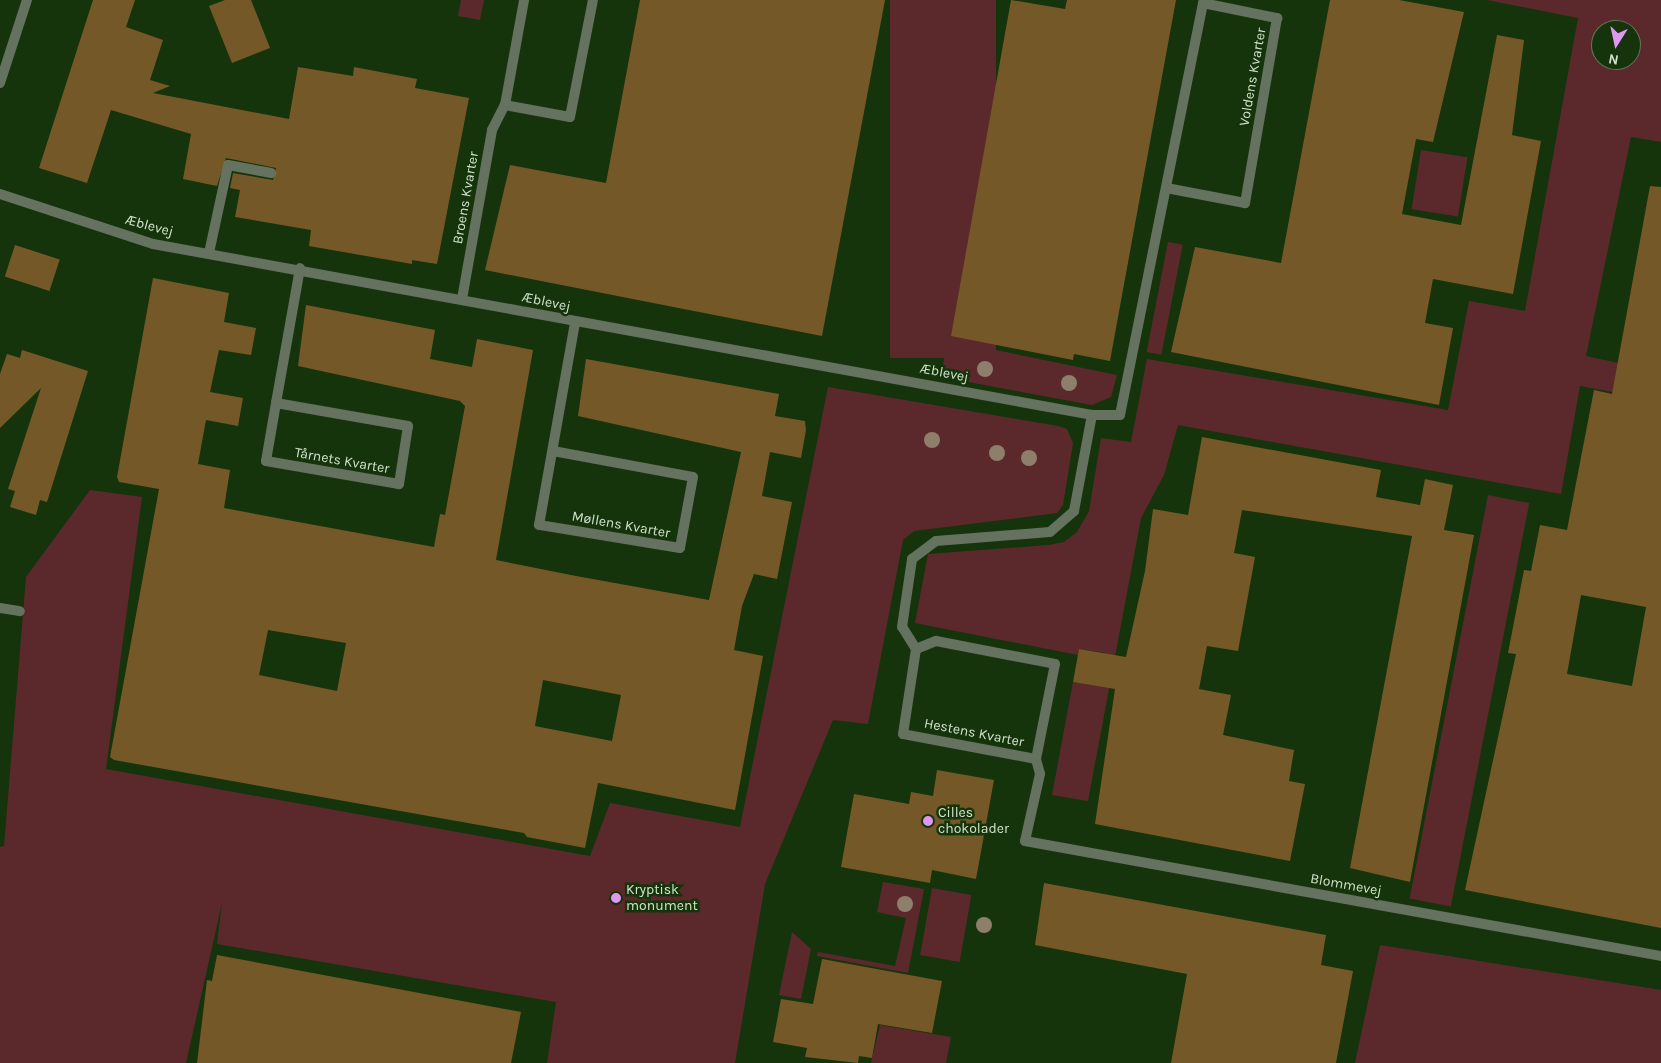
<!DOCTYPE html>
<meta charset="utf-8">
<style>
body{margin:0}
#map{position:relative;width:1661px;height:1063px;overflow:hidden;background:#16340b;font-family:Karla,sans-serif}
div>[style]{position:absolute}
.green>*{inset:0;background:#5b292b;transform-origin:0 0}
.building>*{inset:0;background:#755828;transform-origin:0 0}
.service>*{height:10px;margin:-5px;padding:0 5px;transform-origin:5px;border-radius:5px;background:#64725f}
.minor>*{height:10px;margin:-5px;padding:0 5px;transform-origin:5px;border-radius:5px;background:#64725f}
.tertiary>*{height:10px;margin:-5px;padding:0 5px;transform-origin:5px;border-radius:5px;background:#64725f}
.trees>*{width:16px;height:16px;margin:-8px;border-radius:50%;background:#8e7f6d}
.dots>*{width:14px;height:14px;translate:-50% -50%;box-sizing:border-box;border:2px solid #16340b;border-radius:50%}
span{translate:-50% -50%;white-space:nowrap;text-align:center;line-height:1.15;-webkit-text-stroke:5px #16340b;paint-order:stroke}
.street-label{font-size:14px;color:#d0e2cb}
.poi-label{font-size:14px;color:#d0e2cb}
.left{translate:0 -50%;text-align:left}
.north{position:absolute;left:1591px;top:20px;width:50px;height:50px;box-sizing:border-box;background:#16340b;border:1px solid #607a58;border-radius:50%;rotate:190deg;font-size:14px;font-weight:700;line-height:20px;text-align:center;color:#d0e2cb}
.north::after{content:'';display:block;margin:auto;width:18px;height:22px;background:#de98f2;clip-path:polygon(50% 0,100% 100%,50% 72%,0 100%)}
</style>
<div id="map">
<div class="green">
<div style="clip-path:polygon(461px 0,484px 0,480px 20px,458px 16px)"></div>
<div style="left:890px;top:0;width:106px;height:358px"></div>
<div style="clip-path:polygon(evenodd,1487px 0,1661px 0,1661px 142px,1631px 137px,1586px 356px,1661px 372px,1661px 401px,1580px 386px,1561px 494px,1178px 425px,1164px 475px,1141px 518px,1088px 801px,1052px 795px,1073px 682px,1099px 686px,1105px 653px,1080px 649px,1078px 655px,915px 623px,928px 554px,1048px 545px,1064px 542px,1077px 532px,1089px 511px,1101px 438px,1131px 442px,1147px 359px,1448px 410px,1469px 301px,1525px 311px,1578px 18px,1487px 0,1601px 30px,1631px 30px,1631px 60px,1601px 60px,1601px 30px)"></div>
<div style="left:1421px;top:150px;width:47px;height:60px;rotate:9deg"></div>
<div style="left:1168px;top:242px;width:15px;height:112px;rotate:11deg"></div>
<div style="clip-path:polygon(947px 340px,1117px 375px,1111px 397px,1092px 405px,941px 377px)"></div>
<div style="clip-path:polygon(828px 387px,1058px 426px,1067px 429px,1073px 443px,1063px 505px,1057px 513px,914px 531px,903px 540px,868px 724px,833px 720px,765px 884px,735px 1063px,547px 1063px,556px 1002px,217px 944px,222px 903px,186px 1063px,0 1063px,0 847px,4px 846px,26px 577px,90px 490px,142px 497px,106px 769px,590px 856px,610px 803px,740px 827px)"></div>
<div style="left:1488px;top:495px;width:42px;height:411px;rotate:11deg"></div>
<div style="clip-path:polygon(883px 882px,924px 889px,908px 973px,817px 956px,818px 952px,895px 966px,906px 918px,877px 912px)"></div>
<div style="left:932px;top:888px;width:40px;height:68px;rotate:10deg"></div>
<div style="clip-path:polygon(792px 932px,811px 949px,801px 999px,779px 995px)"></div>
<div style="clip-path:polygon(1380px 945px,1661px 990px,1661px 1063px,1355px 1063px)"></div>
<div style="clip-path:polygon(880px 1025px,951px 1037px,946px 1063px,871px 1063px)"></div>
</div>
<div class="building">
<div style="clip-path:polygon(93px 0,135px 0,126px 27px,163px 40px,150px 80px,170px 86px,153px 93px,289px 119px,298px 67px,353px 76px,354px 67px,417px 79px,415px 88px,469px 98px,437px 264px,412px 260px,412px 264px,309px 246px,311px 230px,235px 217px,240px 190px,230px 188px,233px 173px,273px 180px,276px 168px,226px 158px,217px 186px,183px 179px,191px 134px,111px 110px,87px 183px,39px 168px)"></div>
<div style="clip-path:polygon(225px 0,251px 0,270px 48px,232px 63px,209px 6px)"></div>
<div style="clip-path:polygon(640px 0,885px 0,822px 336px,485px 270px,510px 165px,606px 183px)"></div>
<div style="clip-path:polygon(1011px 0,1065px 9px,1067px 0,1176px 0,1110px 361px,1074px 354px,1073px 360px,951px 336px)"></div>
<div style="clip-path:polygon(1330px 0,1399px 0,1464px 12px,1433px 142px,1416px 139px,1402px 214px,1461px 225px,1497px 35px,1524px 40px,1512px 135px,1541px 141px,1513px 294px,1433px 279px,1425px 323px,1453px 328px,1439px 405px,1171px 352px,1195px 247px,1281px 263px)"></div>
<div style="clip-path:polygon(evenodd,1650px 186px,1661px 187px,1661px 928px,1465px 890px,1516px 654px,1508px 653px,1524px 570px,1531px 571px,1540px 525px,1567px 530px,1594px 390px,1612px 394px,1650px 186px,1581px 595px,1646px 607px,1632px 686px,1567px 674px,1581px 595px)"></div>
<div style="left:15px;top:245px;width:47px;height:33px;rotate:18deg"></div>
<div style="clip-path:polygon(evenodd,153px 278px,229px 293px,224px 322px,256px 328px,251px 355px,219px 350px,210px 392px,243px 398px,238px 426px,206px 420px,198px 464px,230px 470px,224px 508px,282px 519px,434px 547px,440px 514px,445px 515px,465px 406px,460px 401px,298px 366px,306px 305px,435px 330px,430px 359px,472px 367px,477px 339px,533px 350px,496px 560px,576px 576px,709px 600px,741px 452px,578px 416px,586px 359px,779px 394px,775px 416px,805px 421px,806px 430px,801px 458px,770px 452px,762px 496px,792px 502px,777px 579px,754px 574px,742px 606px,734px 650px,763px 656px,735px 810px,598px 783px,585px 848px,527px 837px,524px 833px,114px 760px,110px 757px,159px 489px,119px 482px,117px 477px,153px 278px,268px 630px,346px 643px,337px 691px,259px 675px,268px 630px,153px 278px,543px 680px,621px 695px,612px 741px,535px 726px,543px 680px)"></div>
<div style="clip-path:polygon(22px 350px,88px 371px,47px 502px,40px 500px,36px 515px,10px 507px,15px 491px,8px 489px,41px 388px,0 428px,0 374px,7px 354px,20px 358px)"></div>
<div style="clip-path:polygon(1202px 437px,1381px 470px,1376px 497px,1420px 505px,1425px 479px,1453px 485px,1444px 530px,1474px 535px,1410px 882px,1350px 868px,1412px 536px,1242px 510px,1234px 553px,1255px 557px,1238px 651px,1207px 646px,1199px 689px,1231px 695px,1223px 735px,1294px 750px,1289px 781px,1305px 784px,1290px 861px,1095px 824px,1115px 689px,1073px 682px,1079px 649px,1126px 657px,1145px 571px,1153px 509px,1188px 515px)"></div>
<div style="clip-path:polygon(937px 770px,994px 780px,976px 879px,932px 870px,930px 883px,841px 867px,854px 794px,909px 804px,911px 792px,933px 796px)"></div>
<div style="clip-path:polygon(1044px 883px,1326px 935px,1321px 965px,1353px 971px,1336px 1063px,1171px 1063px,1187px 974px,1035px 945px)"></div>
<div style="clip-path:polygon(217px 955px,521px 1012px,511px 1063px,197px 1063px,207px 980px,212px 981px)"></div>
<div style="clip-path:polygon(822px 959px,942px 981px,932px 1033px,878px 1024px,872px 1058px,859px 1056px,858px 1063px,805px 1057px,807px 1048px,773px 1042px,781px 999px,813px 1004px)"></div>
</div>
<div class="service">
<div style="left:209px;top:253px;width:90px;rotate:-77.8deg"></div>
<div style="left:228px;top:165px;width:44px;rotate:10.5deg"></div>
<div style="left:0;top:608px;width:20px;rotate:9deg"></div>
<div style="left:936px;top:641px;width:121px;rotate:10.9deg"></div>
<div style="left:1055px;top:664px;width:97px;rotate:101.3deg"></div>
<div style="left:1036px;top:759px;width:135px;rotate:-169.4deg"></div>
<div style="left:903px;top:734px;width:86px;rotate:-81.3deg"></div>
<div style="left:916px;top:649px;width:22px;rotate:-22deg"></div>
<div style="left:1025px;top:841px;width:69px;rotate:-77.4deg"></div>
<div style="left:1040px;top:774px;width:16px;rotate:-105deg"></div>
</div>
<div class="minor">
<div style="left:505px;top:105px;width:66px;rotate:10.5deg"></div>
<div style="left:570px;top:117px;width:119px;rotate:-78.9deg"></div>
<div style="left:0;top:194px;width:161px;rotate:18.1deg"></div>
<div style="left:153px;top:244px;width:954px;rotate:10.32deg"></div>
<div style="left:1092px;top:415px;width:28px"></div>
<div style="left:1120px;top:415px;width:420px;rotate:-78.6deg"></div>
<div style="left:1203px;top:3px;width:76px;rotate:11.5deg"></div>
<div style="left:1277px;top:18px;width:188px;rotate:99.8deg"></div>
<div style="left:1245px;top:203px;width:80px;rotate:-169.2deg"></div>
<div style="left:462px;top:299px;width:172px;rotate:-79.9deg"></div>
<div style="left:492px;top:130px;width:28px;rotate:-63deg"></div>
<div style="left:505px;top:105px;width:107px;rotate:-79.7deg"></div>
<div style="left:276px;top:403px;width:134px;rotate:9.9deg"></div>
<div style="left:408px;top:426px;width:59px;rotate:98.8deg"></div>
<div style="left:399px;top:484px;width:135px;rotate:-170.2deg"></div>
<div style="left:266px;top:461px;width:59px;rotate:-80.2deg"></div>
<div style="left:276px;top:403px;width:137px;rotate:-79.9deg"></div>
<div style="left:553px;top:451px;width:142px;rotate:10.5deg"></div>
<div style="left:693px;top:477px;width:72px;rotate:100.4deg"></div>
<div style="left:680px;top:548px;width:143px;rotate:-170.7deg"></div>
<div style="left:539px;top:525px;width:206px;rotate:-79.9deg"></div>
<div style="left:916px;top:649px;width:26px;rotate:-122deg"></div>
<div style="left:902px;top:627px;width:69px;rotate:-81.6deg"></div>
<div style="left:912px;top:559px;width:30px;rotate:-37deg"></div>
<div style="left:936px;top:541px;width:114px;rotate:-4.5deg"></div>
<div style="left:1050px;top:532px;width:32px;rotate:-41deg"></div>
<div style="left:1074px;top:511px;width:98px;rotate:-79.4deg"></div>
<div style="left:1025px;top:841px;width:646px;rotate:10.25deg"></div>
</div>
<div class="tertiary">
<div style="left:0;top:83px;width:87px;rotate:-72deg"></div>
</div>
<div class="trees">
<div style="left:985px;top:369px"></div>
<div style="left:1069px;top:383px"></div>
<div style="left:932px;top:440px"></div>
<div style="left:997px;top:453px"></div>
<div style="left:1029px;top:458px"></div>
<div style="left:905px;top:904px"></div>
<div style="left:984px;top:925px"></div>
</div>
<div class="dots">
<div style="left:928px;top:821px;background:#de98f2"></div>
<div style="left:616px;top:898px;background:#de98f2"></div>
</div>
<div class="street-label">
<span style="left:1253px;top:77px;rotate:-80deg">Voldens Kvarter</span>
<span style="left:466px;top:198px;rotate:-80deg">Broens Kvarter</span>
<span style="left:149px;top:226px;rotate:15deg">Æblevej</span>
<span style="left:546px;top:302px;rotate:12deg">Æblevej</span>
<span style="left:944px;top:373px;rotate:11deg">Æblevej</span>
<span style="left:342px;top:461px;rotate:10deg">Tårnets Kvarter</span>
<span style="left:621px;top:525px;rotate:10deg">Møllens Kvarter</span>
<span style="left:974px;top:733px;rotate:11deg">Hestens Kvarter</span>
<span style="left:1346px;top:885px;rotate:10deg">Blommevej</span>
</div>
<div class="poi-label">
<span class="left" style="left:938px;top:821px">Cilles<br>chokolader</span>
<span class="left" style="left:626px;top:898px">Kryptisk<br>monument</span>
</div>
<div class="north">N</div>
</div>
